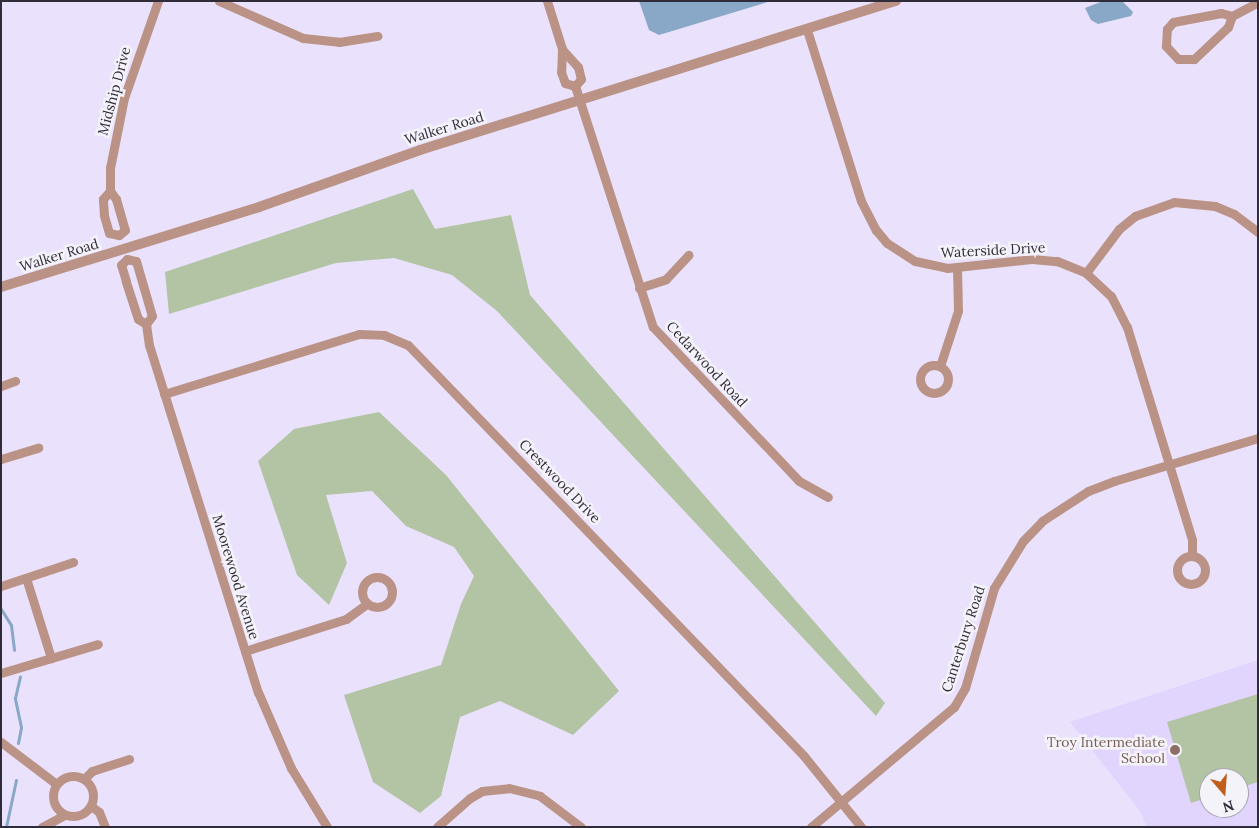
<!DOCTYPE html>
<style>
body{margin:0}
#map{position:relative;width:1259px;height:828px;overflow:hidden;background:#eae2fd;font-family:Lora,serif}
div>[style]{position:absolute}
.built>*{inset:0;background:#e2d5fd}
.green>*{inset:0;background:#b3c4a4}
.water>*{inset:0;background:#89a7c6}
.stream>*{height:3px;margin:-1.5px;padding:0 1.5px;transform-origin:1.5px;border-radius:1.5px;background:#89a7c6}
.minor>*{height:9px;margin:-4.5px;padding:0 4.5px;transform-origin:4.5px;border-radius:4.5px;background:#bb9386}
.minor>.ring{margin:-4.5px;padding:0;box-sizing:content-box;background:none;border:9px solid #bb9386;border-radius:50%}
.tertiary>*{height:10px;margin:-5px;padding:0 5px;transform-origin:5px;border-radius:5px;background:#bb9386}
.dots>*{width:14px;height:14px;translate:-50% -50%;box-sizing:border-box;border:2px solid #f5f3fa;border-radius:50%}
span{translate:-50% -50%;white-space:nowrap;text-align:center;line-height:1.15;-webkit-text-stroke:5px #f5f3fa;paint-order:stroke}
.street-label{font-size:14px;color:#312c39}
.education-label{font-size:14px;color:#785e54}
.right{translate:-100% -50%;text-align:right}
.frame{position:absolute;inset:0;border:2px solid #312c39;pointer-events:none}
.north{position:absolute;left:1199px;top:768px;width:50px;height:50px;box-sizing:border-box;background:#f5f3fa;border:1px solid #a7a3ad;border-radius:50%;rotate:162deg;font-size:14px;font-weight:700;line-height:20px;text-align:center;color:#312c39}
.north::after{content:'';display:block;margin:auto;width:18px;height:22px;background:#bf5f1b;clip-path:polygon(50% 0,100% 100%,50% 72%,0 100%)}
</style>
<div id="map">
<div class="built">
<div style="clip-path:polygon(evenodd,1258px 660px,1258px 827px,1147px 827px,1139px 810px,1070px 722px,1258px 660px,1209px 778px,1239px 778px,1239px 808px,1209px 808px,1209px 778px)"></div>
</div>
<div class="green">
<div style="clip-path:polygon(413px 189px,435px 229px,511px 215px,530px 295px,885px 703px,876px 716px,497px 311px,452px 275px,394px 258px,336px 263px,169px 314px,165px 272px)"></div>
<div style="clip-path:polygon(379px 412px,446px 475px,619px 691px,573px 735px,500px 701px,460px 717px,441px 796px,420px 813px,373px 782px,344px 695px,441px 665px,461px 604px,474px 576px,454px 547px,406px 526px,372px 491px,326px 495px,347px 563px,329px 605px,297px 575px,258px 461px,294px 429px)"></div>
<div style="clip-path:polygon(1258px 694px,1258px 782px,1239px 788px,1239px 778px,1209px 778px,1209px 797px,1191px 803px,1167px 722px)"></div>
</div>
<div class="water">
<div style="clip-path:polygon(639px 1px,771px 1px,659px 35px,649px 30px)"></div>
<div style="clip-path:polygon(1103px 1px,1122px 1px,1133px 12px,1131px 16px,1098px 24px,1091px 20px,1085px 8px)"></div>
</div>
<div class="stream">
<div style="left:1px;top:609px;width:19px;rotate:58deg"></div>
<div style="left:11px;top:625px;width:25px;rotate:83deg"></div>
<div style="left:18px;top:743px;width:16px;rotate:-79deg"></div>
<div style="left:21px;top:727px;width:30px;rotate:-102deg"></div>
<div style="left:15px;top:698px;width:22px;rotate:-77deg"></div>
<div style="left:6px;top:827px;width:48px;rotate:-78deg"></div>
</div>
<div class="minor">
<div style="left:219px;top:1px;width:92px;rotate:23.8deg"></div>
<div style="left:303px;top:38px;width:36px;rotate:6deg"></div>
<div style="left:339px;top:42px;width:39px;rotate:-9deg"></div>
<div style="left:547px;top:1px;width:50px;rotate:72.6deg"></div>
<div style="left:562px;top:49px;width:23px;rotate:92deg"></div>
<div style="left:561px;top:72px;width:12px;rotate:70deg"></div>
<div style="left:565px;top:83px;width:10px;rotate:17deg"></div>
<div style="left:575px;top:86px;width:9px;rotate:-49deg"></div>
<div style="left:581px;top:79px;width:12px;rotate:-104deg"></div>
<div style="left:578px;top:67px;width:24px;rotate:-132deg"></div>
<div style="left:1232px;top:16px;width:12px;rotate:110deg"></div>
<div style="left:1228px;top:27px;width:47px;rotate:136.7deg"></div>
<div style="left:1194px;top:59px;width:16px;rotate:180deg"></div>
<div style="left:1178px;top:59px;width:18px;rotate:-133deg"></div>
<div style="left:1166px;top:46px;width:17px;rotate:-87deg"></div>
<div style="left:1167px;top:29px;width:9px;rotate:-49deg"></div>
<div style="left:1173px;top:22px;width:49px;rotate:-10.6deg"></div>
<div style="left:1221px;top:13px;width:11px;rotate:15deg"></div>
<div style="left:1232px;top:16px;width:30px;rotate:-28deg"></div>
<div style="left:807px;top:30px;width:179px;rotate:72.5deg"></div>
<div style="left:861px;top:201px;width:33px;rotate:63deg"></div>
<div style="left:876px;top:230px;width:17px;rotate:50deg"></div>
<div style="left:887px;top:243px;width:33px;rotate:33deg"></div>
<div style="left:915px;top:261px;width:33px;rotate:12deg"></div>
<div style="left:947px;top:268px;width:85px;rotate:-6deg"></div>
<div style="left:1032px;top:259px;width:25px;rotate:5deg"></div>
<div style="left:1057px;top:261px;width:31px;rotate:22deg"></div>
<div style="left:1086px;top:273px;width:34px;rotate:43deg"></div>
<div style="left:1111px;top:296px;width:35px;rotate:63deg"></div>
<div style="left:1127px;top:327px;width:223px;rotate:73deg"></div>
<div style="left:1192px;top:540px;width:16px;rotate:90deg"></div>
<div style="left:575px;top:86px;width:253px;rotate:72.1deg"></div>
<div style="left:653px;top:327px;width:212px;rotate:46.5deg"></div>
<div style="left:799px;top:481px;width:33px;rotate:29deg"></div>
<div style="left:110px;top:191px;width:23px;rotate:-90deg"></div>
<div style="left:110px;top:168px;width:71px;rotate:-78.7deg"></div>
<div style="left:124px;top:98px;width:103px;rotate:-70.7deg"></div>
<div style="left:110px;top:191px;width:10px;rotate:53deg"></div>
<div style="left:116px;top:199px;width:32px;rotate:74deg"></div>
<div style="left:125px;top:230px;width:8px;rotate:140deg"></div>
<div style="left:119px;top:235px;width:10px;rotate:-169deg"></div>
<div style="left:109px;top:233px;width:19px;rotate:-106deg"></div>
<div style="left:104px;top:215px;width:16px;rotate:-94deg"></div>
<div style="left:103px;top:199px;width:11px;rotate:-49deg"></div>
<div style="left:1086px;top:273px;width:55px;rotate:-53.1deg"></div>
<div style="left:1119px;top:229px;width:21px;rotate:-39deg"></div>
<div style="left:1135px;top:216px;width:41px;rotate:-19.7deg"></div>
<div style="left:1174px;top:202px;width:41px;rotate:5.6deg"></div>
<div style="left:1215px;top:206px;width:21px;rotate:23deg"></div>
<div style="left:1234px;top:214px;width:30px;rotate:37deg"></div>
<div style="left:639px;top:288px;width:28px;rotate:-18deg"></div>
<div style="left:666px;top:279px;width:33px;rotate:-47deg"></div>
<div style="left:146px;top:324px;width:9px;rotate:-148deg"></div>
<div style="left:138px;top:319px;width:40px;rotate:-108deg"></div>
<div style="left:126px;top:281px;width:17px;rotate:-107deg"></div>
<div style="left:121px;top:265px;width:8px;rotate:-45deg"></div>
<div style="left:127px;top:259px;width:9px;rotate:13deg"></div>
<div style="left:136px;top:261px;width:57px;rotate:73.8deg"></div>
<div style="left:152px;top:316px;width:10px;rotate:127deg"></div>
<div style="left:146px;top:324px;width:21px;rotate:82deg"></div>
<div style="left:149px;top:345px;width:364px;rotate:72.6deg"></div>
<div style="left:258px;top:692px;width:83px;rotate:66.5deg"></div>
<div style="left:291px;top:768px;width:69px;rotate:58.6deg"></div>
<div class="ring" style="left:920px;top:365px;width:19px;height:19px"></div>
<div style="left:940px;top:366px;width:58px;rotate:-71.9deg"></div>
<div style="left:958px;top:311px;width:43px;rotate:-91.3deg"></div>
<div style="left:1px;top:386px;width:15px;rotate:-20deg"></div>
<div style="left:164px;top:394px;width:204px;rotate:-17.1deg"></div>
<div style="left:359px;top:334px;width:25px;rotate:2deg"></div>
<div style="left:384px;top:335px;width:26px;rotate:23deg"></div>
<div style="left:408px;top:345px;width:571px;rotate:46.06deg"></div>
<div style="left:804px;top:756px;width:91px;rotate:51.2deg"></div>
<div style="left:1px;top:459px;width:39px;rotate:-17deg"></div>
<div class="ring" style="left:1177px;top:556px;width:19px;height:19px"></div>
<div class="ring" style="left:362px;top:577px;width:21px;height:21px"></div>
<div style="left:26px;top:578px;width:84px;rotate:72.6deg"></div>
<div style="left:1px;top:586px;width:76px;rotate:-18.4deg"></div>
<div style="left:245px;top:651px;width:106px;rotate:-17.6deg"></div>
<div style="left:346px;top:619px;width:26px;rotate:-36deg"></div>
<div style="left:1px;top:673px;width:101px;rotate:-16.6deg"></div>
<div style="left:1px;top:742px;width:68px;rotate:37.2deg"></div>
<div class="ring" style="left:53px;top:776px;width:31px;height:31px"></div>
<div style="left:84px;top:779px;width:11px;rotate:-45deg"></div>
<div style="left:92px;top:771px;width:39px;rotate:-18deg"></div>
<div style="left:91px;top:806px;width:10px;rotate:37deg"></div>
<div style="left:99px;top:812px;width:16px;rotate:68deg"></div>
<div style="left:42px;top:827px;width:26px;rotate:-28deg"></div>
<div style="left:437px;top:827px;width:44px;rotate:-41.3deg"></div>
<div style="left:470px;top:798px;width:14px;rotate:-30deg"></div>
<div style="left:482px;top:791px;width:27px;rotate:-6deg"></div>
<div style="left:509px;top:788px;width:32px;rotate:14deg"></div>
<div style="left:540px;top:796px;width:51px;rotate:37.1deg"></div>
<div style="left:811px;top:827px;width:187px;rotate:-40deg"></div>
<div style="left:954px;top:707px;width:22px;rotate:-60deg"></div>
<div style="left:965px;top:688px;width:104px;rotate:-73.8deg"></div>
<div style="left:994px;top:588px;width:55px;rotate:-58.3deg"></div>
<div style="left:1023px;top:541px;width:28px;rotate:-46deg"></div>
<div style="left:1042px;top:521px;width:55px;rotate:-33.1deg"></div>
<div style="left:1088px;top:491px;width:28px;rotate:-21deg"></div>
<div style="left:1114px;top:481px;width:150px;rotate:-16.6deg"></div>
</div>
<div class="tertiary">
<div style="left:1px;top:287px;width:270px;rotate:-17.2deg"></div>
<div style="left:259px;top:207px;width:171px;rotate:-19.5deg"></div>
<div style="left:420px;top:150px;width:499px;rotate:-17.4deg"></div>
</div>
<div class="dots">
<div style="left:1175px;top:750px;background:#8d6e63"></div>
</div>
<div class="street-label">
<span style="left:114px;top:91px;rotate:-75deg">Midship Drive</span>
<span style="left:444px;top:128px;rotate:-17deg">Walker Road</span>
<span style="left:993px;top:250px;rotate:-3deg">Waterside Drive</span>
<span style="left:59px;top:255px;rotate:-17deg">Walker Road</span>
<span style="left:707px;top:364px;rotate:47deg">Cedarwood Road</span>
<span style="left:560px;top:481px;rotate:46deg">Crestwood Drive</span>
<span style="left:236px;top:577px;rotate:73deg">Moorewood Avenue</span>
<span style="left:963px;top:639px;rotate:-72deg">Canterbury Road</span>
</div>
<div class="education-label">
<span class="right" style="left:1165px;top:750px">Troy Intermediate<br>School</span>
</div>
<div class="frame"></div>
<div class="north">N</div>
</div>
